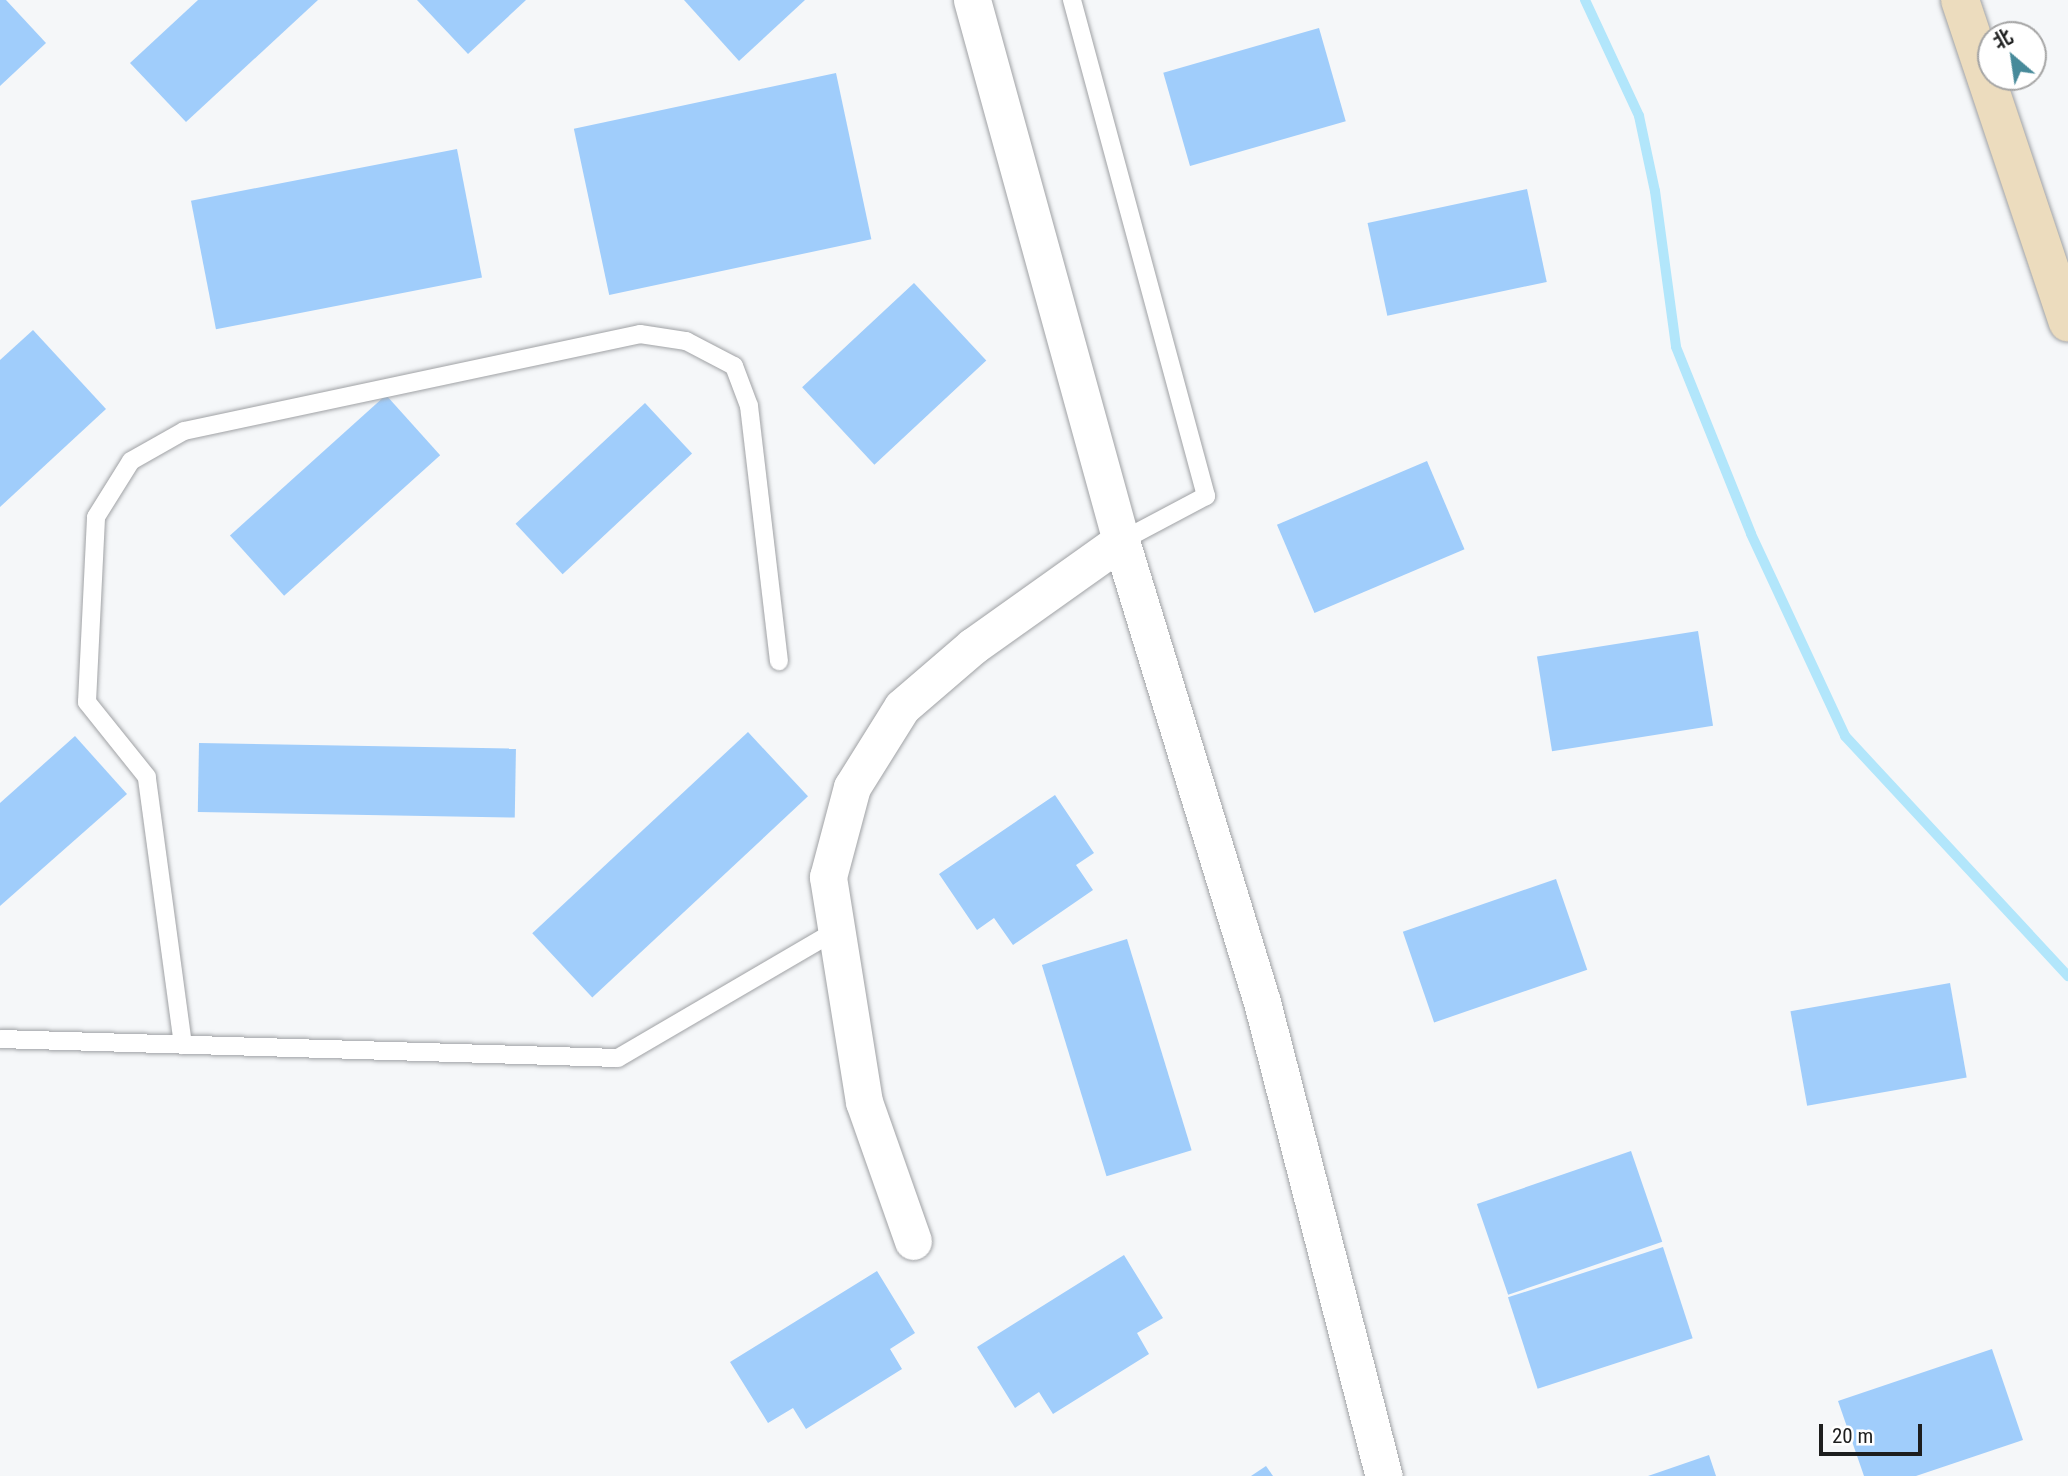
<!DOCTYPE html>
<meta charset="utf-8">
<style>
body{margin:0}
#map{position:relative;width:2068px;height:1476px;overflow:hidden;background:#f5f7f9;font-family:"Roboto Condensed","Noto Sans SC",sans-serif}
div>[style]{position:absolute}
.stream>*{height:10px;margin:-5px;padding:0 5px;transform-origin:5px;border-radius:5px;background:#b2e6fb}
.building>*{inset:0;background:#a0cdfb;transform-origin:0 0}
.roads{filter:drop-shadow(0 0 2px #a0a2a5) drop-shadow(0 0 2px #a0a2a5)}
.service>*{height:18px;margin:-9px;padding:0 9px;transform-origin:9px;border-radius:9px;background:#fff}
.minor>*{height:37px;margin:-18.5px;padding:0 18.5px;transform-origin:18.5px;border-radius:18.5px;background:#fff}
.secondary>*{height:38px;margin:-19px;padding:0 19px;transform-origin:19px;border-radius:19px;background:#ecdcbe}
span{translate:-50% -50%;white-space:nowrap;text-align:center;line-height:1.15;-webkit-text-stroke:6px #fff;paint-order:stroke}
.north{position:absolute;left:1977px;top:21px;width:70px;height:70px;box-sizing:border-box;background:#fff;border:2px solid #a5a5a5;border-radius:50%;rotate:331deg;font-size:19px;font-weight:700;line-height:28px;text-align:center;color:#1d1e1e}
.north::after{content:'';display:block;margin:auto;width:24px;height:32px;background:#478a9a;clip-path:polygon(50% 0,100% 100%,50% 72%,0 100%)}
.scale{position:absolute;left:1819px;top:1424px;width:103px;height:32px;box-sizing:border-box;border:4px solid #1d1e1e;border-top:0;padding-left:9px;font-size:21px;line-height:24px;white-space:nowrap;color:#1d1e1e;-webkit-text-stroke:5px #fff;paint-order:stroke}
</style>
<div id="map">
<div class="stream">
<div style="left:1585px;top:0;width:128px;rotate:65deg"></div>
<div style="left:1639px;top:116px;width:77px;rotate:78deg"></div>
<div style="left:1655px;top:191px;width:157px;rotate:82.3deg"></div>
<div style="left:1676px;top:347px;width:201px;rotate:68.1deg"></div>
<div style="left:1751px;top:534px;width:223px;rotate:65deg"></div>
<div style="left:1845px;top:736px;width:328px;rotate:47.1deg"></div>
</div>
<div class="building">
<div style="clip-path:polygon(0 0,6px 0,46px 43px,0 86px)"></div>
<div style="clip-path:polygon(198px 0,318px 0,186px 122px,130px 63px)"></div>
<div style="clip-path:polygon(417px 0,526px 0,468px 54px)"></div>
<div style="clip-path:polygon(684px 0,805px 0,739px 61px)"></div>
<div style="left:1319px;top:28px;width:97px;height:162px;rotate:74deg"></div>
<div style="left:836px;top:73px;width:170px;height:268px;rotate:78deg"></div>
<div style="left:457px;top:149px;width:131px;height:271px;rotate:79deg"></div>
<div style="left:1527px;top:189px;width:95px;height:163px;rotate:78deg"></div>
<div style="left:914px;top:283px;width:106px;height:153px;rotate:47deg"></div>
<div style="clip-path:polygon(33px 330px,106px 409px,0 507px,0 360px)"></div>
<div style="left:386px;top:395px;width:81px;height:210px;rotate:48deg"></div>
<div style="left:645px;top:403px;width:69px;height:177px;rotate:47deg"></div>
<div style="left:1427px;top:461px;width:96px;height:163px;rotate:67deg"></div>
<div style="left:1698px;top:631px;width:96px;height:163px;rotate:81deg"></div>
<div style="left:748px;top:732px;width:88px;height:295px;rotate:47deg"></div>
<div style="clip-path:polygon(75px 736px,127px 794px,0 906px,0 803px)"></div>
<div style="left:199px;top:743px;width:317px;height:69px;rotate:1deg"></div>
<div style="clip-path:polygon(1055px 795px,1094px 853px,1076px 865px,1093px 890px,1013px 945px,994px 918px,977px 930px,939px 874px)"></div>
<div style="left:1556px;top:879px;width:96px;height:162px;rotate:71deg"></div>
<div style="left:1127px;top:939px;width:221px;height:89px;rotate:73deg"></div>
<div style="left:1950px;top:983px;width:96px;height:162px;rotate:80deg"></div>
<div style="left:1631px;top:1151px;width:96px;height:163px;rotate:71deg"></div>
<div style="left:1663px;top:1247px;width:96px;height:163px;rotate:72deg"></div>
<div style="clip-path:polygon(1124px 1255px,1163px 1318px,1137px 1333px,1149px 1354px,1053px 1414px,1039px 1392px,1015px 1408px,977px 1347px)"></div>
<div style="clip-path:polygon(877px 1271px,915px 1333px,890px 1349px,902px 1369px,806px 1429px,793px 1408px,768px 1423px,730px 1362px)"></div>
<div style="clip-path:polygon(1992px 1349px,2023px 1440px,1916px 1476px,1864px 1476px,1838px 1401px)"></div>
<div style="clip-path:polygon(1709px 1455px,1716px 1476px,1648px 1476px)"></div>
<div style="clip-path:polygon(1266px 1466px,1273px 1476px,1251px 1476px)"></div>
</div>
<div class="roads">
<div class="service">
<div style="left:1072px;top:0;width:514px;rotate:74.88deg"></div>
<div style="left:1206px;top:496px;width:96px;rotate:152.1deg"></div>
<div style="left:0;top:1039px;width:618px;rotate:1.76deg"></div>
<div style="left:618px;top:1058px;width:254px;rotate:-30.3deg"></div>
<div style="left:183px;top:1045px;width:270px;rotate:-97.7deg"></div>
<div style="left:147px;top:777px;width:96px;rotate:-128.7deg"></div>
<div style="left:87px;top:702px;width:185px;rotate:-87.2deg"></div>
<div style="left:96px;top:517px;width:66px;rotate:-58deg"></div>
<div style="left:131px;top:461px;width:61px;rotate:-29.5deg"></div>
<div style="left:184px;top:431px;width:466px;rotate:-12deg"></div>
<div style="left:640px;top:334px;width:47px;rotate:8.7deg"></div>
<div style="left:686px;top:341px;width:54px;rotate:27.5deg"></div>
<div style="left:734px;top:366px;width:43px;rotate:69.4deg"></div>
<div style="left:749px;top:406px;width:257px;rotate:83.3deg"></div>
</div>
<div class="minor">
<div style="left:972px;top:0;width:561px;rotate:74.6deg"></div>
<div style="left:1121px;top:541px;width:482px;rotate:73deg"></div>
<div style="left:1262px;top:1002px;width:489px;rotate:75.6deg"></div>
<div style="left:913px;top:1241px;width:147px;rotate:-109.4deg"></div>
<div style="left:864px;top:1102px;width:228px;rotate:-99.1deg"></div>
<div style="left:828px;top:877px;width:93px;rotate:-75.1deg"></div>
<div style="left:852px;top:787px;width:94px;rotate:-58deg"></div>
<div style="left:902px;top:707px;width:94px;rotate:-40.7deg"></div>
<div style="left:973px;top:646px;width:181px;rotate:-35.4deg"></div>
</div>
<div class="secondary">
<div style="left:1960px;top:0;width:340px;rotate:71.5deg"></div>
</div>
</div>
<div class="north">北</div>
<div class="scale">20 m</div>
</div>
